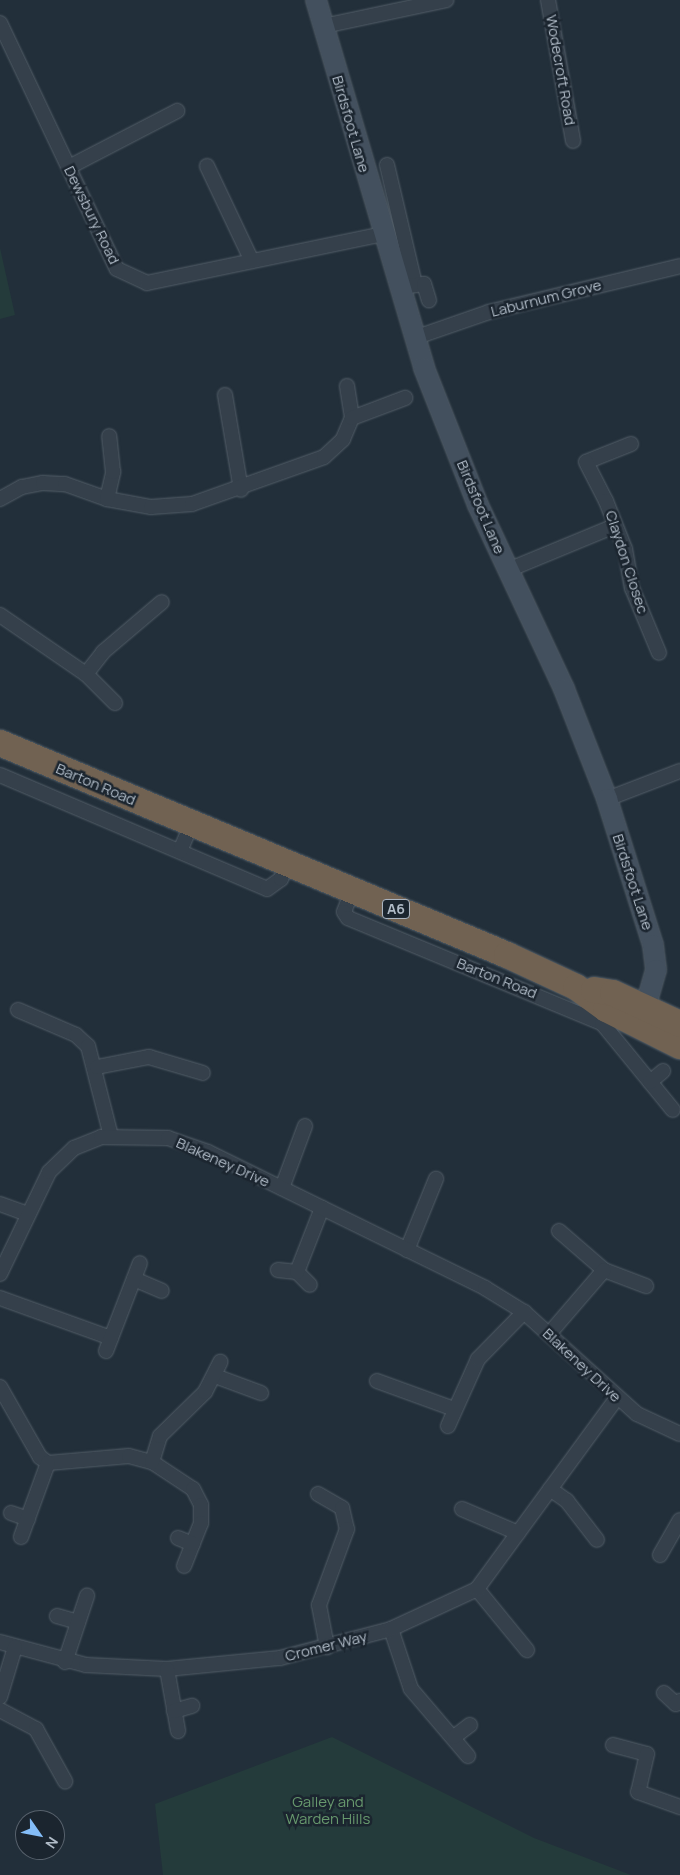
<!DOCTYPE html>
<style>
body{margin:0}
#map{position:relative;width:680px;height:1875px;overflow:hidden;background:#222f3a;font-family:Manrope,sans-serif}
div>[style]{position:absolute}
.green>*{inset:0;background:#243b3b}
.roads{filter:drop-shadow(0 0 1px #535e68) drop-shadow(0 0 1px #535e68)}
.street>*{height:14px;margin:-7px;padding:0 7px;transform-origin:7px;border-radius:7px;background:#35404b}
.secondary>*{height:20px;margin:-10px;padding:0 10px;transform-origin:10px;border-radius:10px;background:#43505e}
.highway>*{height:26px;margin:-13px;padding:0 13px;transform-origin:13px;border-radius:13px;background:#716252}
span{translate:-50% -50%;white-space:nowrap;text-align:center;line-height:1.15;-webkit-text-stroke:5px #1b252f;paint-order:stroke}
.shield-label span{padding:1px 4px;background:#1b252f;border:1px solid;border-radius:4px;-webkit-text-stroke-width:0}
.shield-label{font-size:14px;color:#b0bbc7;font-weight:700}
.street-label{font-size:15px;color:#b0bbc7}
.park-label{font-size:15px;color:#67986d}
.north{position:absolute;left:15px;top:1810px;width:50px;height:50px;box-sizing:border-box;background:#1b252f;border:1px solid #57616c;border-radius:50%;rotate:123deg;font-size:14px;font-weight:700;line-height:20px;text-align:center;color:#b0bbc7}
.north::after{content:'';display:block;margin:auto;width:18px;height:22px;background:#84bdf8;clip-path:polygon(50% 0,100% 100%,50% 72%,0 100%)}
</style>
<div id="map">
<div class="green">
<div style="clip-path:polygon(0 248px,15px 315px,0 319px)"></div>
<div style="clip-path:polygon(332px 1737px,534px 1838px,631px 1875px,163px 1875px,155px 1804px)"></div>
</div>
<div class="roads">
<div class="street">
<div style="left:548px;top:0;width:143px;rotate:79.9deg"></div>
<div style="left:0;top:23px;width:272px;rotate:64.6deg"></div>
<div style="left:117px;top:269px;width:33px;rotate:25deg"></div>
<div style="left:147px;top:283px;width:241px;rotate:-11.7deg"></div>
<div style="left:324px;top:26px;width:125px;rotate:-12deg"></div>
<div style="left:387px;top:165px;width:122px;rotate:76.8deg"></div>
<div style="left:207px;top:166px;width:105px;rotate:64.7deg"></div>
<div style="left:69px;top:167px;width:122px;rotate:-27.4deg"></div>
<div style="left:409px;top:286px;width:15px;rotate:-8deg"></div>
<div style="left:424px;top:284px;width:17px;rotate:73deg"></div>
<div style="left:414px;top:338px;width:79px;rotate:-19.1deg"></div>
<div style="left:489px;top:312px;width:196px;rotate:-13.5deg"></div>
<div style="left:347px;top:386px;width:32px;rotate:81deg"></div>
<div style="left:225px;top:395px;width:96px;rotate:80.4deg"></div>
<div style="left:631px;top:444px;width:48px;rotate:158.2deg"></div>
<div style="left:586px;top:462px;width:44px;rotate:62.9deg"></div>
<div style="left:606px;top:501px;width:52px;rotate:68.4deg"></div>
<div style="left:625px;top:549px;width:40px;rotate:80deg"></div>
<div style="left:632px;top:588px;width:70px;rotate:67.4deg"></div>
<div style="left:0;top:499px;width:25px;rotate:-29deg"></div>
<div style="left:22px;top:487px;width:21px;rotate:-11deg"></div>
<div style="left:43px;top:483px;width:22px;rotate:3deg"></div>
<div style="left:65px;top:484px;width:45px;rotate:19.7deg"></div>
<div style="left:107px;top:499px;width:45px;rotate:10.3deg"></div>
<div style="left:151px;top:507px;width:41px;rotate:-4.2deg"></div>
<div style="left:192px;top:504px;width:140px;rotate:-19.6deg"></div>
<div style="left:324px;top:457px;width:26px;rotate:-43deg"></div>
<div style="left:343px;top:439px;width:23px;rotate:-67deg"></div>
<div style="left:352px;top:418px;width:57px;rotate:-20.7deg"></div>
<div style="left:107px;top:499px;width:28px;rotate:-77deg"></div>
<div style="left:113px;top:472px;width:36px;rotate:-96deg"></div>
<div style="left:508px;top:570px;width:116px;rotate:-22.4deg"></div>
<div style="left:0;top:615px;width:104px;rotate:34.5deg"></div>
<div style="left:86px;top:674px;width:28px;rotate:-52deg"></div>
<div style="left:103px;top:652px;width:77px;rotate:-40.3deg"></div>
<div style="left:86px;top:674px;width:41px;rotate:45deg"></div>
<div style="left:0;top:775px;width:290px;rotate:23.1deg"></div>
<div style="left:267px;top:889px;width:17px;rotate:-36deg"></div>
<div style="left:281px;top:879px;width:15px;rotate:-70deg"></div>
<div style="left:607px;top:799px;width:78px;rotate:-21deg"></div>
<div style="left:180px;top:851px;width:28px;rotate:-67deg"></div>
<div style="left:352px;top:891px;width:22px;rotate:111deg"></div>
<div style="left:344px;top:912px;width:7px;rotate:56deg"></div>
<div style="left:348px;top:918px;width:275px;rotate:22.5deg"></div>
<div style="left:602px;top:1023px;width:112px;rotate:50.8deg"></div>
<div style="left:18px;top:1010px;width:63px;rotate:23.3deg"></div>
<div style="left:76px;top:1035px;width:16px;rotate:43deg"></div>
<div style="left:88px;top:1046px;width:93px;rotate:75.7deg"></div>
<div style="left:97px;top:1067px;width:53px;rotate:-10.9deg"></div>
<div style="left:149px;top:1057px;width:56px;rotate:16.5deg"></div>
<div style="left:650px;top:1082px;width:17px;rotate:-40deg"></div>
<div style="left:282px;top:1188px;width:66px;rotate:-69.6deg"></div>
<div style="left:0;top:1204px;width:29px;rotate:20deg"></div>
<div style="left:559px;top:1231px;width:60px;rotate:40.9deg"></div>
<div style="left:604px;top:1270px;width:45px;rotate:20.9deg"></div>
<div style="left:407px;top:1250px;width:77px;rotate:-67.8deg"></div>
<div style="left:278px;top:1270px;width:19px;rotate:6deg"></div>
<div style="left:297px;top:1272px;width:18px;rotate:45deg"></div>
<div style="left:297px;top:1272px;width:69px;rotate:-68.7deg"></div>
<div style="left:0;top:1274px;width:113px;rotate:-64.3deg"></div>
<div style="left:49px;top:1172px;width:35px;rotate:-44deg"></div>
<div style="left:74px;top:1148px;width:29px;rotate:-22deg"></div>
<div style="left:101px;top:1137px;width:67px;rotate:0.9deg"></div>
<div style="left:168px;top:1138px;width:42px;rotate:19.3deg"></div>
<div style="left:208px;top:1152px;width:309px;rotate:26.1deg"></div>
<div style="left:485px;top:1288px;width:46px;rotate:31.6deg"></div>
<div style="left:524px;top:1312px;width:152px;rotate:42.1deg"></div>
<div style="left:637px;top:1414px;width:47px;rotate:24.9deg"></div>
<div style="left:134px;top:1279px;width:30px;rotate:23deg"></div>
<div style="left:0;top:1298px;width:118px;rotate:19.8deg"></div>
<div style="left:549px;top:1334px;width:84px;rotate:-49.3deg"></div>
<div style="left:106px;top:1351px;width:94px;rotate:-68.9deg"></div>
<div style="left:215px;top:1376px;width:49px;rotate:20.3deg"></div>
<div style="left:377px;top:1381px;width:82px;rotate:20deg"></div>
<div style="left:0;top:1387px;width:81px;rotate:60.3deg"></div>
<div style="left:40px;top:1457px;width:10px;rotate:37deg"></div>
<div style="left:48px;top:1463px;width:81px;rotate:-4.9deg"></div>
<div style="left:129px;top:1456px;width:24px;rotate:15deg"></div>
<div style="left:152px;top:1462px;width:49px;rotate:33.4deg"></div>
<div style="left:193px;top:1489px;width:18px;rotate:63deg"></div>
<div style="left:201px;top:1505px;width:18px;rotate:90deg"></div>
<div style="left:201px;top:1523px;width:46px;rotate:111.6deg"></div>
<div style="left:448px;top:1426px;width:73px;rotate:-65.9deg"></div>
<div style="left:478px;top:1359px;width:66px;rotate:-45.6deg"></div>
<div style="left:152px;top:1462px;width:27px;rotate:-73deg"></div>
<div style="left:160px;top:1436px;width:63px;rotate:-44.4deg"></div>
<div style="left:205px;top:1392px;width:34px;rotate:-63deg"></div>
<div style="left:550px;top:1489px;width:21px;rotate:35deg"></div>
<div style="left:567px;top:1501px;width:49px;rotate:52.4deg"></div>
<div style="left:318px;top:1494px;width:28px;rotate:30deg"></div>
<div style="left:342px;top:1508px;width:22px;rotate:77deg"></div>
<div style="left:347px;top:1529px;width:81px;rotate:110.2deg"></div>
<div style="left:319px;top:1605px;width:43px;rotate:79.2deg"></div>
<div style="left:462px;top:1509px;width:61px;rotate:23.2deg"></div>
<div style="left:11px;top:1513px;width:18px;rotate:19deg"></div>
<div style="left:21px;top:1537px;width:79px;rotate:-70deg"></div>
<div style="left:178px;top:1538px;width:16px;rotate:22deg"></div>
<div style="left:660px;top:1555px;width:40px;rotate:-60.3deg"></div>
<div style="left:477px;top:1589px;width:79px;rotate:50.7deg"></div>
<div style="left:57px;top:1616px;width:22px;rotate:16deg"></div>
<div style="left:391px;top:1629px;width:63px;rotate:71.6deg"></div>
<div style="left:411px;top:1689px;width:88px;rotate:49.6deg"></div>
<div style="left:0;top:1642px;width:89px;rotate:15deg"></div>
<div style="left:86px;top:1665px;width:81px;rotate:2.8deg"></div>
<div style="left:167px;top:1669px;width:114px;rotate:-5.6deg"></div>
<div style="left:280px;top:1658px;width:115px;rotate:-14.6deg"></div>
<div style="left:391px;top:1629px;width:95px;rotate:-24.9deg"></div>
<div style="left:477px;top:1589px;width:237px;rotate:-53.8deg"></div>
<div style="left:65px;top:1662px;width:70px;rotate:-71.6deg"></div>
<div style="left:167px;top:1669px;width:63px;rotate:79.9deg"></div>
<div style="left:664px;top:1693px;width:16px;rotate:43deg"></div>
<div style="left:676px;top:1704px;width:5px;rotate:-37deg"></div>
<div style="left:0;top:1697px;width:52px;rotate:-73.3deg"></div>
<div style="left:0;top:1710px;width:41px;rotate:27.8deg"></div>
<div style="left:36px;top:1729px;width:60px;rotate:60.9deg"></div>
<div style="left:174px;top:1711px;width:19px;rotate:-16deg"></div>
<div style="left:454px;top:1737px;width:20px;rotate:-37deg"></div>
<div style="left:613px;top:1745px;width:35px;rotate:15deg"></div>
<div style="left:647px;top:1754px;width:39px;rotate:103deg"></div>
<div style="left:638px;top:1792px;width:45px;rotate:19.7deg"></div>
</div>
<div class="secondary">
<div style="left:316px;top:0;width:384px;rotate:73.6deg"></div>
<div style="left:424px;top:368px;width:147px;rotate:68.5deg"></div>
<div style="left:478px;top:505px;width:203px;rotate:64.9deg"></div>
<div style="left:564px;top:689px;width:118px;rotate:68.6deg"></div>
<div style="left:607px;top:799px;width:153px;rotate:72.5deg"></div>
<div style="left:653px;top:945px;width:25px;rotate:83deg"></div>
<div style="left:656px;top:970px;width:37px;rotate:106deg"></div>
</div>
<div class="highway">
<div style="left:0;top:743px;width:550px;rotate:22.69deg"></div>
<div style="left:507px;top:955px;width:76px;rotate:24.9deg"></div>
<div style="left:576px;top:987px;width:37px;rotate:36deg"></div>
<div style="left:606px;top:1009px;width:83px;rotate:26.6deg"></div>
<div style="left:594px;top:990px;width:19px;rotate:9deg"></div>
<div style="left:613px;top:993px;width:74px;rotate:24.8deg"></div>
</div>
</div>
<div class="shield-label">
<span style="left:396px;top:909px">A6</span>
</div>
<div class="street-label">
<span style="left:561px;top:70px;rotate:80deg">Wodecroft Road</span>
<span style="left:351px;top:124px;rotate:74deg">Birdsfoot Lane</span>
<span style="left:92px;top:215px;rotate:64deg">Dewsbury Road</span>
<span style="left:546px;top:298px;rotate:-14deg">Laburnum Grove</span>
<span style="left:481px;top:507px;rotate:67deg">Birdsfoot Lane</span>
<span style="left:627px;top:562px;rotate:72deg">Claydon Closec</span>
<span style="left:96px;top:784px;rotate:23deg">Barton Road</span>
<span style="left:633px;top:882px;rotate:72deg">Birdsfoot Lane</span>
<span style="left:497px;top:978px;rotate:22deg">Barton Road</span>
<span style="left:223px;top:1162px;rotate:24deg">Blakeney Drive</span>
<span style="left:582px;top:1365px;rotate:43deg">Blakeney Drive</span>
<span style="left:326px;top:1646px;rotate:-14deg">Cromer Way</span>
</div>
<div class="park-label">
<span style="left:328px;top:1810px">Galley and<br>Warden Hills</span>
</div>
<div class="north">N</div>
</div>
